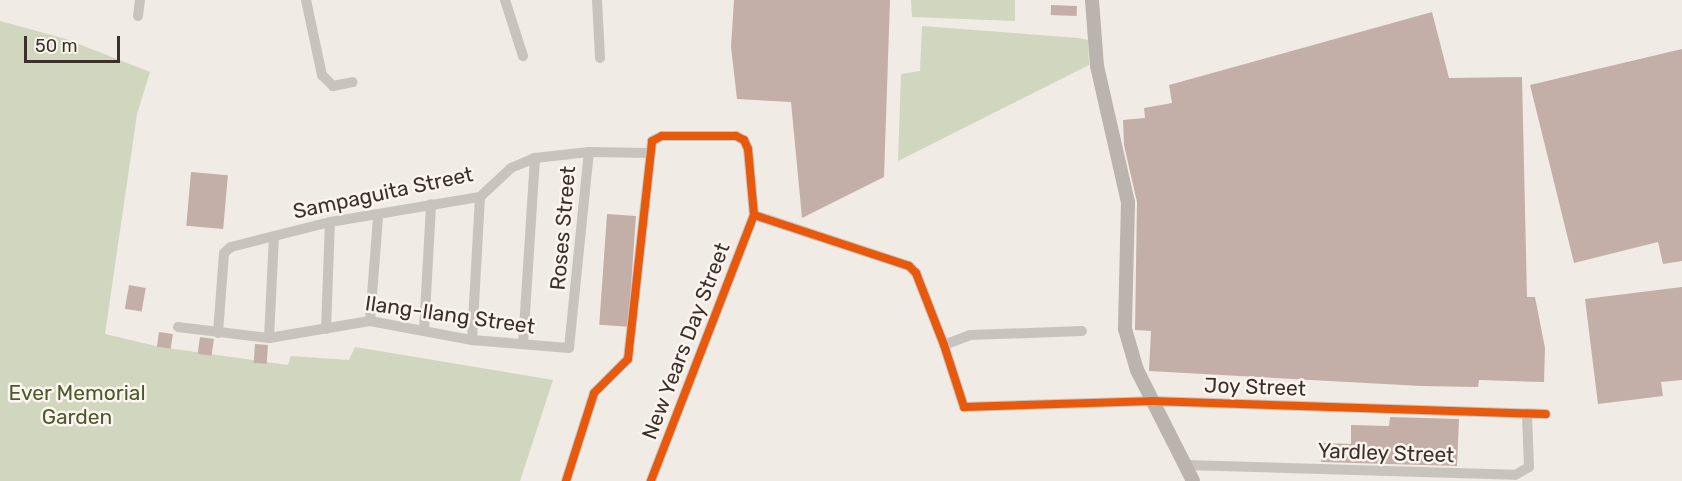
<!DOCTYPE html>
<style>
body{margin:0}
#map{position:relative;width:1682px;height:481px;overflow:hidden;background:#f0ebe5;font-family:Rubik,sans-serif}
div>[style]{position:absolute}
.green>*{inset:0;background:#d1d6bf}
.building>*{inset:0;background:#c3afa7;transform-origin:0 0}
.street>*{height:10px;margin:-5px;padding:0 5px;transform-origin:5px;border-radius:5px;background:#c9c3be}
.secondary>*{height:14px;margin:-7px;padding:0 7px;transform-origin:7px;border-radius:7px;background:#bab3ae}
.cycleway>*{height:8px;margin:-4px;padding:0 4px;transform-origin:4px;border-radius:4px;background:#e8590c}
span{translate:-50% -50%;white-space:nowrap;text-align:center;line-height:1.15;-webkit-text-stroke:5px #fbf5ee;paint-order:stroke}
.street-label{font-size:21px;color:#3b302b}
.park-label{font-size:21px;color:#4a5a2e}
.scale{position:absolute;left:24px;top:36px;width:96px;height:27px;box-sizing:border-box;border:3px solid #3b302b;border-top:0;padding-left:8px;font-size:18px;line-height:21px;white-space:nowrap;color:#3b302b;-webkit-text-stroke:4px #fbf5ee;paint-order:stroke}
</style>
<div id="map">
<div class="green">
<div style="clip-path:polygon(911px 0,1015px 0,1015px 21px,912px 17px)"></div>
<div style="clip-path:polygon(0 21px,66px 39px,150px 72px,137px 114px,105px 334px,160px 347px,288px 365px,291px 356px,349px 360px,355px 347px,553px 380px,520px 481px,0 481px)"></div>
<div style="clip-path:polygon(922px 26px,1079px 38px,1088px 40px,1089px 65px,898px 161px,901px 74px,920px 71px)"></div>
</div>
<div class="building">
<div style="clip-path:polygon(734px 0,890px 0,884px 177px,802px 218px,791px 102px,737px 99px,731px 47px)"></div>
<div style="left:1051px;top:5px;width:26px;height:10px;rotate:2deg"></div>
<div style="clip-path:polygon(1432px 12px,1449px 78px,1522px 77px,1527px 297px,1535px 297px,1545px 348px,1544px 382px,1479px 380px,1478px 387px,1421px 386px,1149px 371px,1151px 331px,1135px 330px,1137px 202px,1124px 145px,1123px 120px,1145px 118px,1144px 108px,1172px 103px,1169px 85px)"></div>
<div style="clip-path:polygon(1682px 49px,1682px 261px,1663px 264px,1658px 242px,1574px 263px,1530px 85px)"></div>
<div style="left:191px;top:172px;width:37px;height:54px;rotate:5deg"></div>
<div style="left:607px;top:214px;width:29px;height:111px;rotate:4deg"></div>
<div style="left:129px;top:285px;width:17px;height:24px;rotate:10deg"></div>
<div style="clip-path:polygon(1682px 287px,1682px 380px,1661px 382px,1663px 396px,1598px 404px,1585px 299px)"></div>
<div style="left:159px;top:332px;width:14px;height:15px;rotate:8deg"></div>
<div style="left:200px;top:337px;width:14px;height:17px;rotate:8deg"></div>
<div style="left:255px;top:344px;width:13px;height:19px;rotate:4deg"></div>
<div style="clip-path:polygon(1390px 417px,1459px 419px,1457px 466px,1321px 462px,1322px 443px,1351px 444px,1351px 425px,1389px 426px)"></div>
</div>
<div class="street">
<div style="left:306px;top:0;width:77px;rotate:78deg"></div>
<div style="left:322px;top:75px;width:16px;rotate:45deg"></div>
<div style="left:333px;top:86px;width:20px;rotate:-11deg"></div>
<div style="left:505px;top:0;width:59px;rotate:72.2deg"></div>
<div style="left:597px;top:0;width:58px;rotate:87deg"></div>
<div style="left:138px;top:16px;width:16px;rotate:-83deg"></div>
<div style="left:754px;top:215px;width:163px;rotate:18.2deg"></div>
<div style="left:909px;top:266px;width:10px;rotate:45deg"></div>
<div style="left:916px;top:273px;width:77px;rotate:68.7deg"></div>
<div style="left:944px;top:345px;width:65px;rotate:72.1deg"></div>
<div style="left:964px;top:407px;width:187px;rotate:-1.8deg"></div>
<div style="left:1151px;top:401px;width:395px;rotate:1.9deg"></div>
<div style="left:370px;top:321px;width:105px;rotate:-85.6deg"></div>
<div style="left:178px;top:327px;width:92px;rotate:6.9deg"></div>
<div style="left:269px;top:338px;width:102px;rotate:-9.6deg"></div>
<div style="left:370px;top:321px;width:104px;rotate:10.6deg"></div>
<div style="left:472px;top:340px;width:97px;rotate:4.7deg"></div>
<div style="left:569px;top:348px;width:197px;rotate:-84.2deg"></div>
<div style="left:326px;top:329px;width:107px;rotate:-87.9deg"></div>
<div style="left:424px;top:331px;width:127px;rotate:-86.8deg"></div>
<div style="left:218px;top:333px;width:80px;rotate:-85.7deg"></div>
<div style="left:224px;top:253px;width:9px;rotate:-41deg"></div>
<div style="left:231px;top:247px;width:102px;rotate:-14.2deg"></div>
<div style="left:330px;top:222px;width:152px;rotate:-9.5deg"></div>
<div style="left:480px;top:197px;width:42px;rotate:-43.1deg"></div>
<div style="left:511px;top:168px;width:26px;rotate:-23deg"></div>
<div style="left:535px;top:158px;width:54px;rotate:-6.3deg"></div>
<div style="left:589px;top:152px;width:61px;rotate:0.9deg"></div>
<div style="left:269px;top:338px;width:101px;rotate:-87.2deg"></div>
<div style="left:472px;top:340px;width:143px;rotate:-86.8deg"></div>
<div style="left:523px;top:344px;width:186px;rotate:-86.3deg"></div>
<div style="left:944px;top:345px;width:28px;rotate:-21deg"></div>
<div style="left:970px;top:335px;width:112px;rotate:-2deg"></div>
<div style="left:1185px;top:465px;width:330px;rotate:1.7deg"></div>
<div style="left:1515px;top:475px;width:16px;rotate:-30deg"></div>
<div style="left:1529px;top:467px;width:53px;rotate:-92.2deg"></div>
<div style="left:566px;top:481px;width:92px;rotate:-72.3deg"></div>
<div style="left:594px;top:393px;width:48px;rotate:-45deg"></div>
<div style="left:628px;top:359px;width:219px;rotate:-83.7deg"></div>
<div style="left:652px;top:141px;width:11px;rotate:-27deg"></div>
<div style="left:662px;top:136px;width:74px"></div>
<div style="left:736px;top:136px;width:9px;rotate:27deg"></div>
<div style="left:744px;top:140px;width:10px;rotate:66deg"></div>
<div style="left:748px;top:149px;width:66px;rotate:84.8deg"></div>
<div style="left:754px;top:215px;width:285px;rotate:111.2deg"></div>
</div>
<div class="secondary">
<div style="left:1092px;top:0;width:66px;rotate:85.7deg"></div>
<div style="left:1097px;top:66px;width:139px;rotate:77.2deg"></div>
<div style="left:1128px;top:202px;width:127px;rotate:91.4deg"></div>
<div style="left:1125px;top:329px;width:43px;rotate:73.7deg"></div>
<div style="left:1137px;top:370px;width:124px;rotate:63.2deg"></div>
</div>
<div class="cycleway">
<div style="left:754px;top:215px;width:163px;rotate:18.2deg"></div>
<div style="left:909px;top:266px;width:10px;rotate:45deg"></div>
<div style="left:916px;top:273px;width:77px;rotate:68.7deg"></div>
<div style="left:944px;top:345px;width:65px;rotate:72.1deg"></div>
<div style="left:964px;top:407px;width:187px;rotate:-1.8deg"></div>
<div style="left:1151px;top:401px;width:395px;rotate:1.9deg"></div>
<div style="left:566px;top:481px;width:92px;rotate:-72.3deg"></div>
<div style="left:594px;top:393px;width:48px;rotate:-45deg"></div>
<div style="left:628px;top:359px;width:219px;rotate:-83.7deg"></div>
<div style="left:652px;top:141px;width:11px;rotate:-27deg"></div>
<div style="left:662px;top:136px;width:74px"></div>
<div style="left:736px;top:136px;width:9px;rotate:27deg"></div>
<div style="left:744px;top:140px;width:10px;rotate:66deg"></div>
<div style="left:748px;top:149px;width:66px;rotate:84.8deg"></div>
<div style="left:754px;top:215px;width:285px;rotate:111.2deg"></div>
</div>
<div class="street-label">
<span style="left:383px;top:193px;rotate:-12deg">Sampaguita Street</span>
<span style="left:563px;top:228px;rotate:-85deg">Roses Street</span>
<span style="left:450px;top:315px;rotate:8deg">Ilang-Ilang Street</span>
<span style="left:686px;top:341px;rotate:-69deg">New Years Day Street</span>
<span style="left:1255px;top:387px;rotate:2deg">Joy Street</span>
<span style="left:1386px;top:453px;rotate:2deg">Yardley Street</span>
</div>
<div class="park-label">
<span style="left:77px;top:405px">Ever Memorial<br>Garden</span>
</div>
<div class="scale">50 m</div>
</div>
